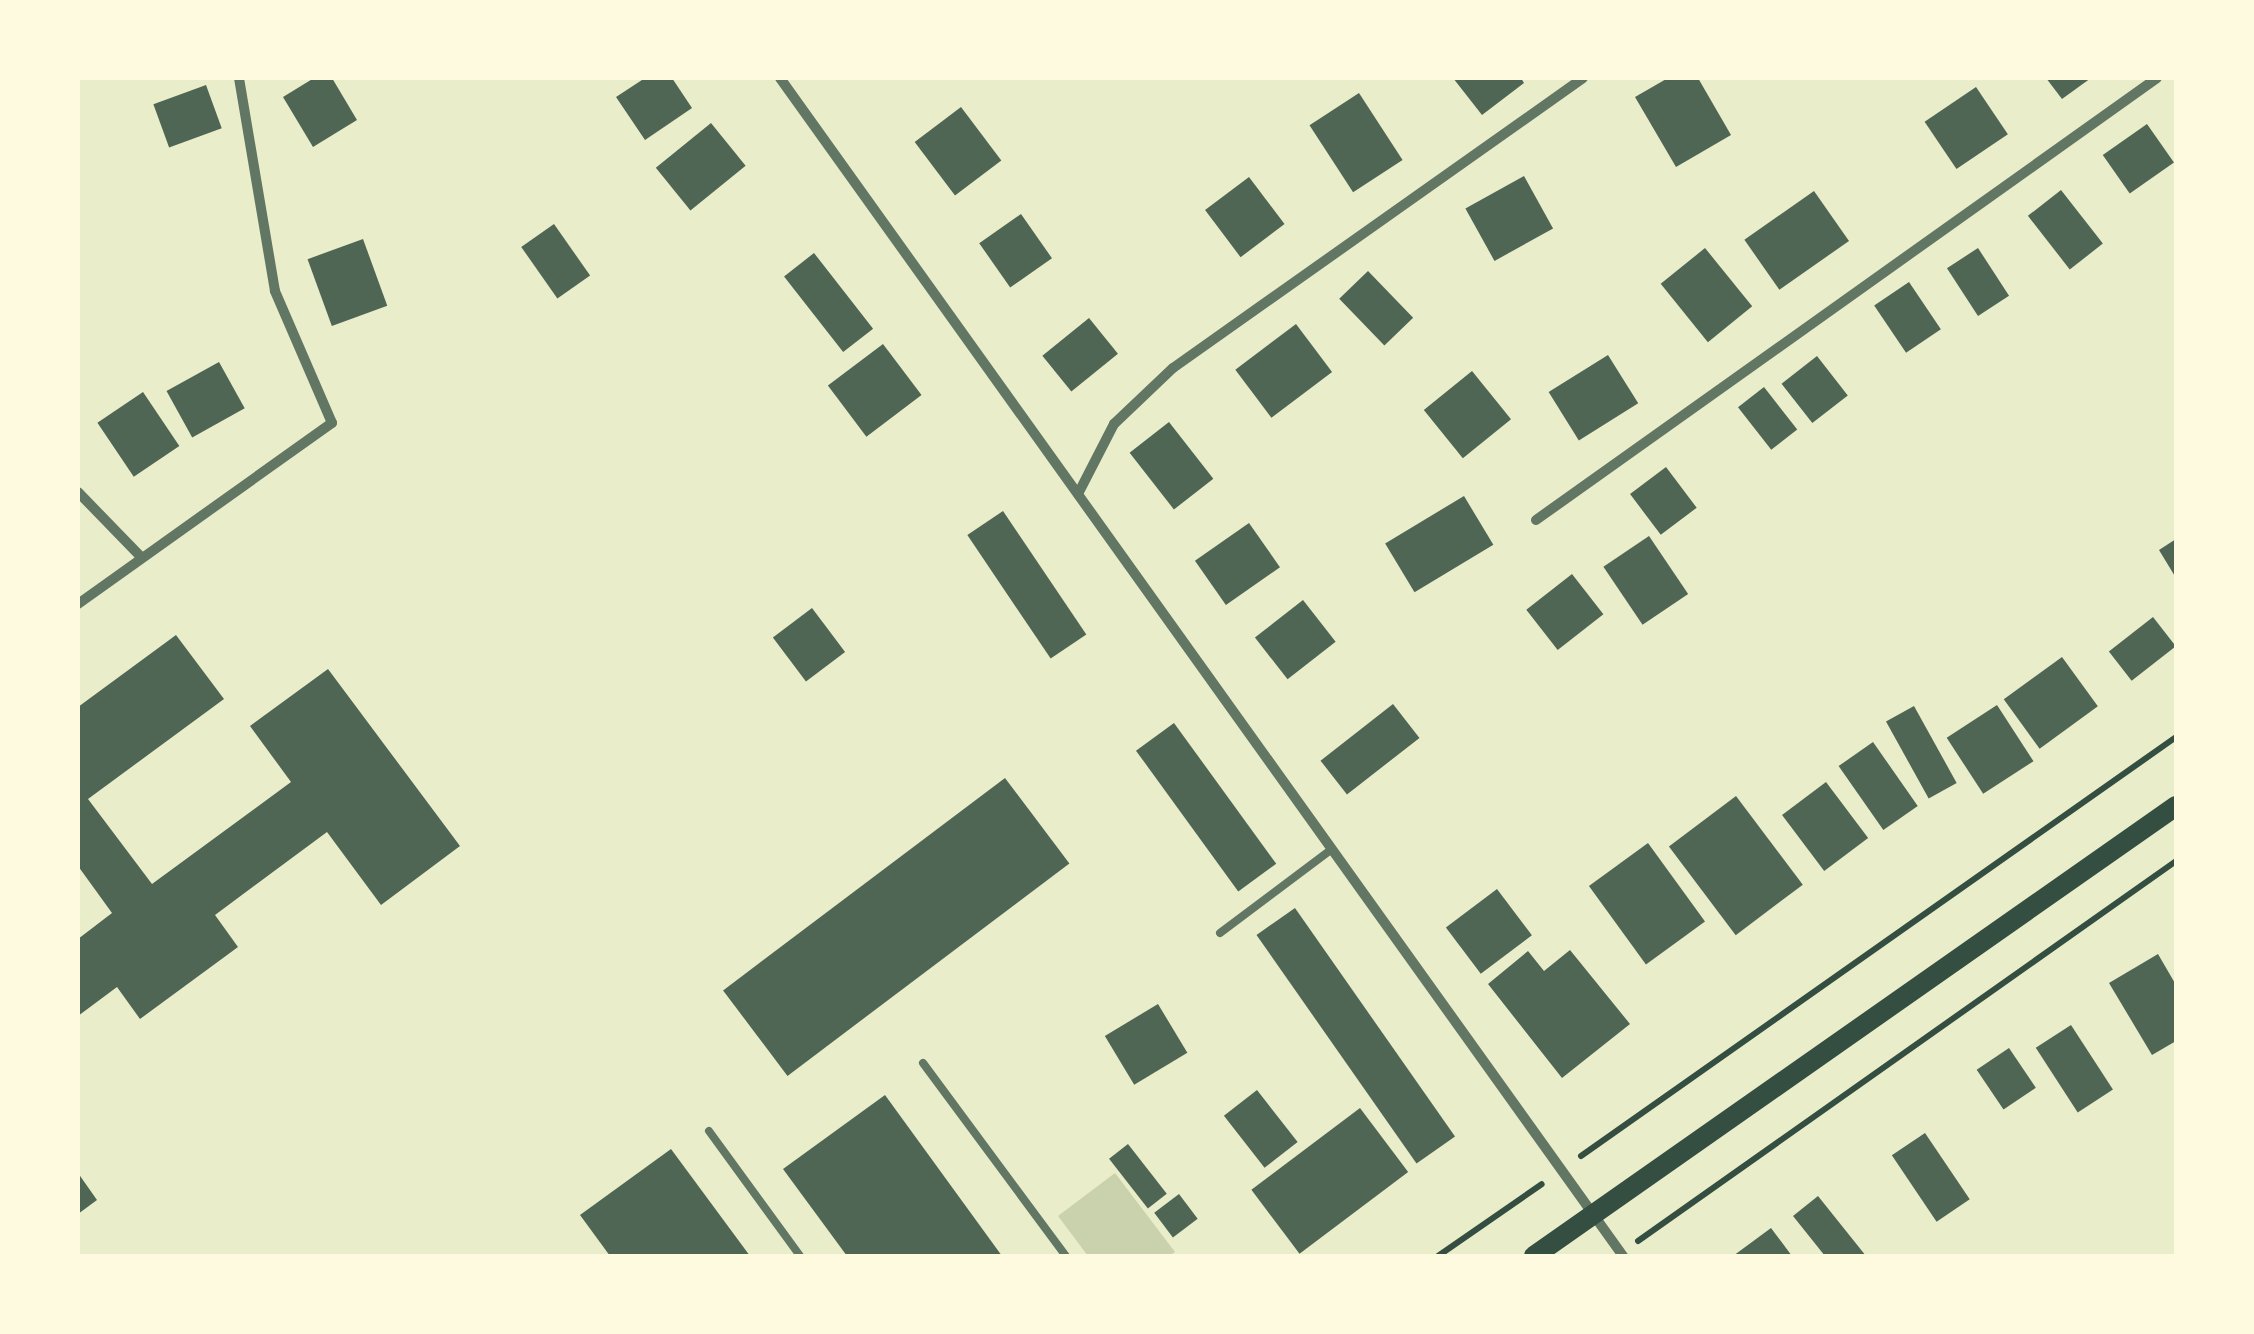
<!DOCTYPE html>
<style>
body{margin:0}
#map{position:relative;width:2254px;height:1334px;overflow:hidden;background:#e9edc9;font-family:"Fira Sans Condensed",sans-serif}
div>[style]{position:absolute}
.green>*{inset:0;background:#cad2ad}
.building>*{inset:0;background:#4f6655;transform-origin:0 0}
.path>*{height:6px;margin:-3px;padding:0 3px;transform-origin:3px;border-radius:3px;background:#344e41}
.service>*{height:8px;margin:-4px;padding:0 4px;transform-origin:4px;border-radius:4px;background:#617663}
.minor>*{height:10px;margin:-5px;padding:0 5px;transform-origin:5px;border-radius:5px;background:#617663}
.secondary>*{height:20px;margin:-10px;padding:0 10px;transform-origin:10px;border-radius:10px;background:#344e41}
span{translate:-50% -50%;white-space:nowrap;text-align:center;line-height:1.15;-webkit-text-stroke:10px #fefae0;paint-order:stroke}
.frame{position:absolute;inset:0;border:80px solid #fefae0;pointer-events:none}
</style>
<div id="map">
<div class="green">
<div style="clip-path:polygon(1115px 1173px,1175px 1252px,1169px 1256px,1088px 1256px,1058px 1216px)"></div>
</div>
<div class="building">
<div style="clip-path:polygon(314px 78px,332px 78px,357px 120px,313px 147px,283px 97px)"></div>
<div style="clip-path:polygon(645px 78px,672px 78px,692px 108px,645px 140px,616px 97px)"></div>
<div style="clip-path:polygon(1453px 78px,1521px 78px,1524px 83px,1482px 115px)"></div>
<div style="clip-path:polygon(1668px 78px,1698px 78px,1731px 135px,1676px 167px,1635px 97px)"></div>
<div style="clip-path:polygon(2046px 78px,2091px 78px,2062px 99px)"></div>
<div style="left:206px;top:85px;width:46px;height:56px;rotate:70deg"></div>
<div style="left:1976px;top:87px;width:57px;height:62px;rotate:56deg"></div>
<div style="left:1359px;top:93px;width:80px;height:59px;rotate:57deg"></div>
<div style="left:961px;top:107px;width:67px;height:58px;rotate:53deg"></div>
<div style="left:711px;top:123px;width:55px;height:71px;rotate:51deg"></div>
<div style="left:2147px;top:124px;width:47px;height:54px;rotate:55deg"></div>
<div style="left:1524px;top:176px;width:60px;height:67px;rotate:61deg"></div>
<div style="left:1249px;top:177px;width:59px;height:55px;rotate:53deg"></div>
<div style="left:2061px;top:190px;width:68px;height:42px;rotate:52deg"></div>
<div style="left:1814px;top:191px;width:61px;height:85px;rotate:55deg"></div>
<div style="left:1021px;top:214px;width:54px;height:51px;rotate:55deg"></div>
<div style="left:554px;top:224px;width:63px;height:40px;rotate:55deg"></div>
<div style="left:363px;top:239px;width:71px;height:59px;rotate:70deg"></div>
<div style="left:1705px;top:248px;width:75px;height:57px;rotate:51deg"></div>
<div style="left:1978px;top:248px;width:57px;height:37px;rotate:57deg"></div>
<div style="left:814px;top:253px;width:96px;height:38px;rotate:52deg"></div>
<div style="left:1368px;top:271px;width:65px;height:40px;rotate:46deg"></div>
<div style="left:1909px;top:282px;width:57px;height:42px;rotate:56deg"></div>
<div style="left:1089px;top:318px;width:46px;height:60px;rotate:51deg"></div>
<div style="left:1296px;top:324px;width:60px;height:76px;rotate:53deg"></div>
<div style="left:883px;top:344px;width:64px;height:69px;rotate:53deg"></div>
<div style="left:1608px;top:355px;width:57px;height:70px;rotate:58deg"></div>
<div style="left:1817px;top:356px;width:50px;height:45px;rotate:52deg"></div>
<div style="left:219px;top:362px;width:53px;height:60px;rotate:61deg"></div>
<div style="left:1472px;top:371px;width:62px;height:62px;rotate:51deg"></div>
<div style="left:1764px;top:387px;width:54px;height:33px;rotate:52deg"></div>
<div style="left:143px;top:392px;width:65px;height:55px;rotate:56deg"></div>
<div style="left:1169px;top:422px;width:72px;height:50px;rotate:52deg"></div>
<div style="left:1666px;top:467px;width:51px;height:45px;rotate:53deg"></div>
<div style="left:1464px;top:496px;width:57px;height:92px;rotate:59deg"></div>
<div style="left:1003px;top:511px;width:149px;height:43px;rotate:56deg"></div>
<div style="left:1249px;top:523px;width:54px;height:66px;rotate:55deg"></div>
<div style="left:1649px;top:536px;width:70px;height:55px;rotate:56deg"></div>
<div style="clip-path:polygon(2176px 539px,2176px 578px,2159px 550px)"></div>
<div style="left:1572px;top:574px;width:51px;height:58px;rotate:52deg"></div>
<div style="left:1303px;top:600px;width:53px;height:61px;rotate:52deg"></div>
<div style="left:812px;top:608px;width:55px;height:49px;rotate:53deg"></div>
<div style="left:2153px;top:617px;width:37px;height:56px;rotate:52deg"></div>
<div style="clip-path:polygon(176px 635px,224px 699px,88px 799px,152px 884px,291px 782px,250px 726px,328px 669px,460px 846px,381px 905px,327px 832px,215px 915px,238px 947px,140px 1019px,117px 987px,78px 1016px,78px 939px,112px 913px,78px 866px,78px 707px)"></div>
<div style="left:2062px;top:657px;width:61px;height:72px;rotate:54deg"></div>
<div style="left:1393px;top:704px;width:43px;height:92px;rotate:52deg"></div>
<div style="left:1997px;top:705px;width:67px;height:60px;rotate:57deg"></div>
<div style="left:1914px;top:706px;width:88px;height:32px;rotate:61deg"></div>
<div style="left:1174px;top:723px;width:174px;height:47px;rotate:54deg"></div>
<div style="left:1873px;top:742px;width:78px;height:42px;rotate:55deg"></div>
<div style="left:1005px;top:778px;width:107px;height:353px;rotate:53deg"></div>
<div style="left:1826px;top:782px;width:70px;height:55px;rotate:53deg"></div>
<div style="left:1736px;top:796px;width:111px;height:84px;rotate:53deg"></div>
<div style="left:1648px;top:843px;width:97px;height:73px;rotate:54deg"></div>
<div style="left:1497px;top:889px;width:58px;height:64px;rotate:53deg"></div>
<div style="left:1295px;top:908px;width:279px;height:47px;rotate:55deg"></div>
<div style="clip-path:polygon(1570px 950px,1630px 1024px,1562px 1078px,1488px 984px,1528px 951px,1544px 971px)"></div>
<div style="clip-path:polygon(2158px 954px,2176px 985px,2176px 1041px,2152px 1055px,2109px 983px)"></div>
<div style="left:1158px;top:1004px;width:57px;height:62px;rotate:59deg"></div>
<div style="left:2071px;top:1025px;width:77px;height:42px;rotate:57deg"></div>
<div style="left:2009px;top:1048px;width:48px;height:39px;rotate:56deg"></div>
<div style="left:1257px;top:1090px;width:66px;height:42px;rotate:52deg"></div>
<div style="clip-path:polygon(885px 1095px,1002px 1256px,847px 1256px,783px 1169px)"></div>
<div style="left:1360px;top:1108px;width:80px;height:136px;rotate:53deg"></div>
<div style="left:1925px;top:1133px;width:80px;height:40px;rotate:56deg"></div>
<div style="left:1128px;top:1144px;width:63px;height:24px;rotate:52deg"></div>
<div style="clip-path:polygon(671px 1149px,750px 1256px,610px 1256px,580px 1215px)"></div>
<div style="clip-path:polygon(78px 1173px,97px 1200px,78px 1214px)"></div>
<div style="left:1179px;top:1194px;width:31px;height:31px;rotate:53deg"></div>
<div style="clip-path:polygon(1818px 1196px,1866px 1256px,1825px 1256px,1793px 1216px)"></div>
<div style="clip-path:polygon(1771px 1228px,1792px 1256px,1733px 1256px)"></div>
</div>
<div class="path">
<div style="left:1581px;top:1156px;width:728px;rotate:-35.15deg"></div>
<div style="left:1638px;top:1241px;width:659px;rotate:-35.23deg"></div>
<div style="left:1438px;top:1256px;width:126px;rotate:-34.7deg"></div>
</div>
<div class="service">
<div style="left:1220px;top:933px;width:140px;rotate:-36.9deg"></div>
<div style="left:923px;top:1063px;width:240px;rotate:53.5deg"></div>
<div style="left:709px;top:1131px;width:155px;rotate:53.9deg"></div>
</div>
<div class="minor">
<div style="left:780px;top:78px;width:1449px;rotate:54.41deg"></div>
<div style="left:78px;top:492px;width:91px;rotate:45.9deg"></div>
<div style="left:1078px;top:494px;width:79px;rotate:-62.8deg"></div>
<div style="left:1114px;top:424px;width:81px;rotate:-43.5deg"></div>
<div style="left:1173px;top:368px;width:502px;rotate:-35.27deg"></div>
<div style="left:1536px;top:520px;width:762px;rotate:-35.44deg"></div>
<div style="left:78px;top:604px;width:312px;rotate:-35.5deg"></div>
<div style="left:332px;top:423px;width:144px;rotate:-113.4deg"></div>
<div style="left:275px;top:291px;width:216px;rotate:-99.6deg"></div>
</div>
<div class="secondary">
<div style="left:1534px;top:1256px;width:784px;rotate:-35.03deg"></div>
</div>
<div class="frame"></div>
</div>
